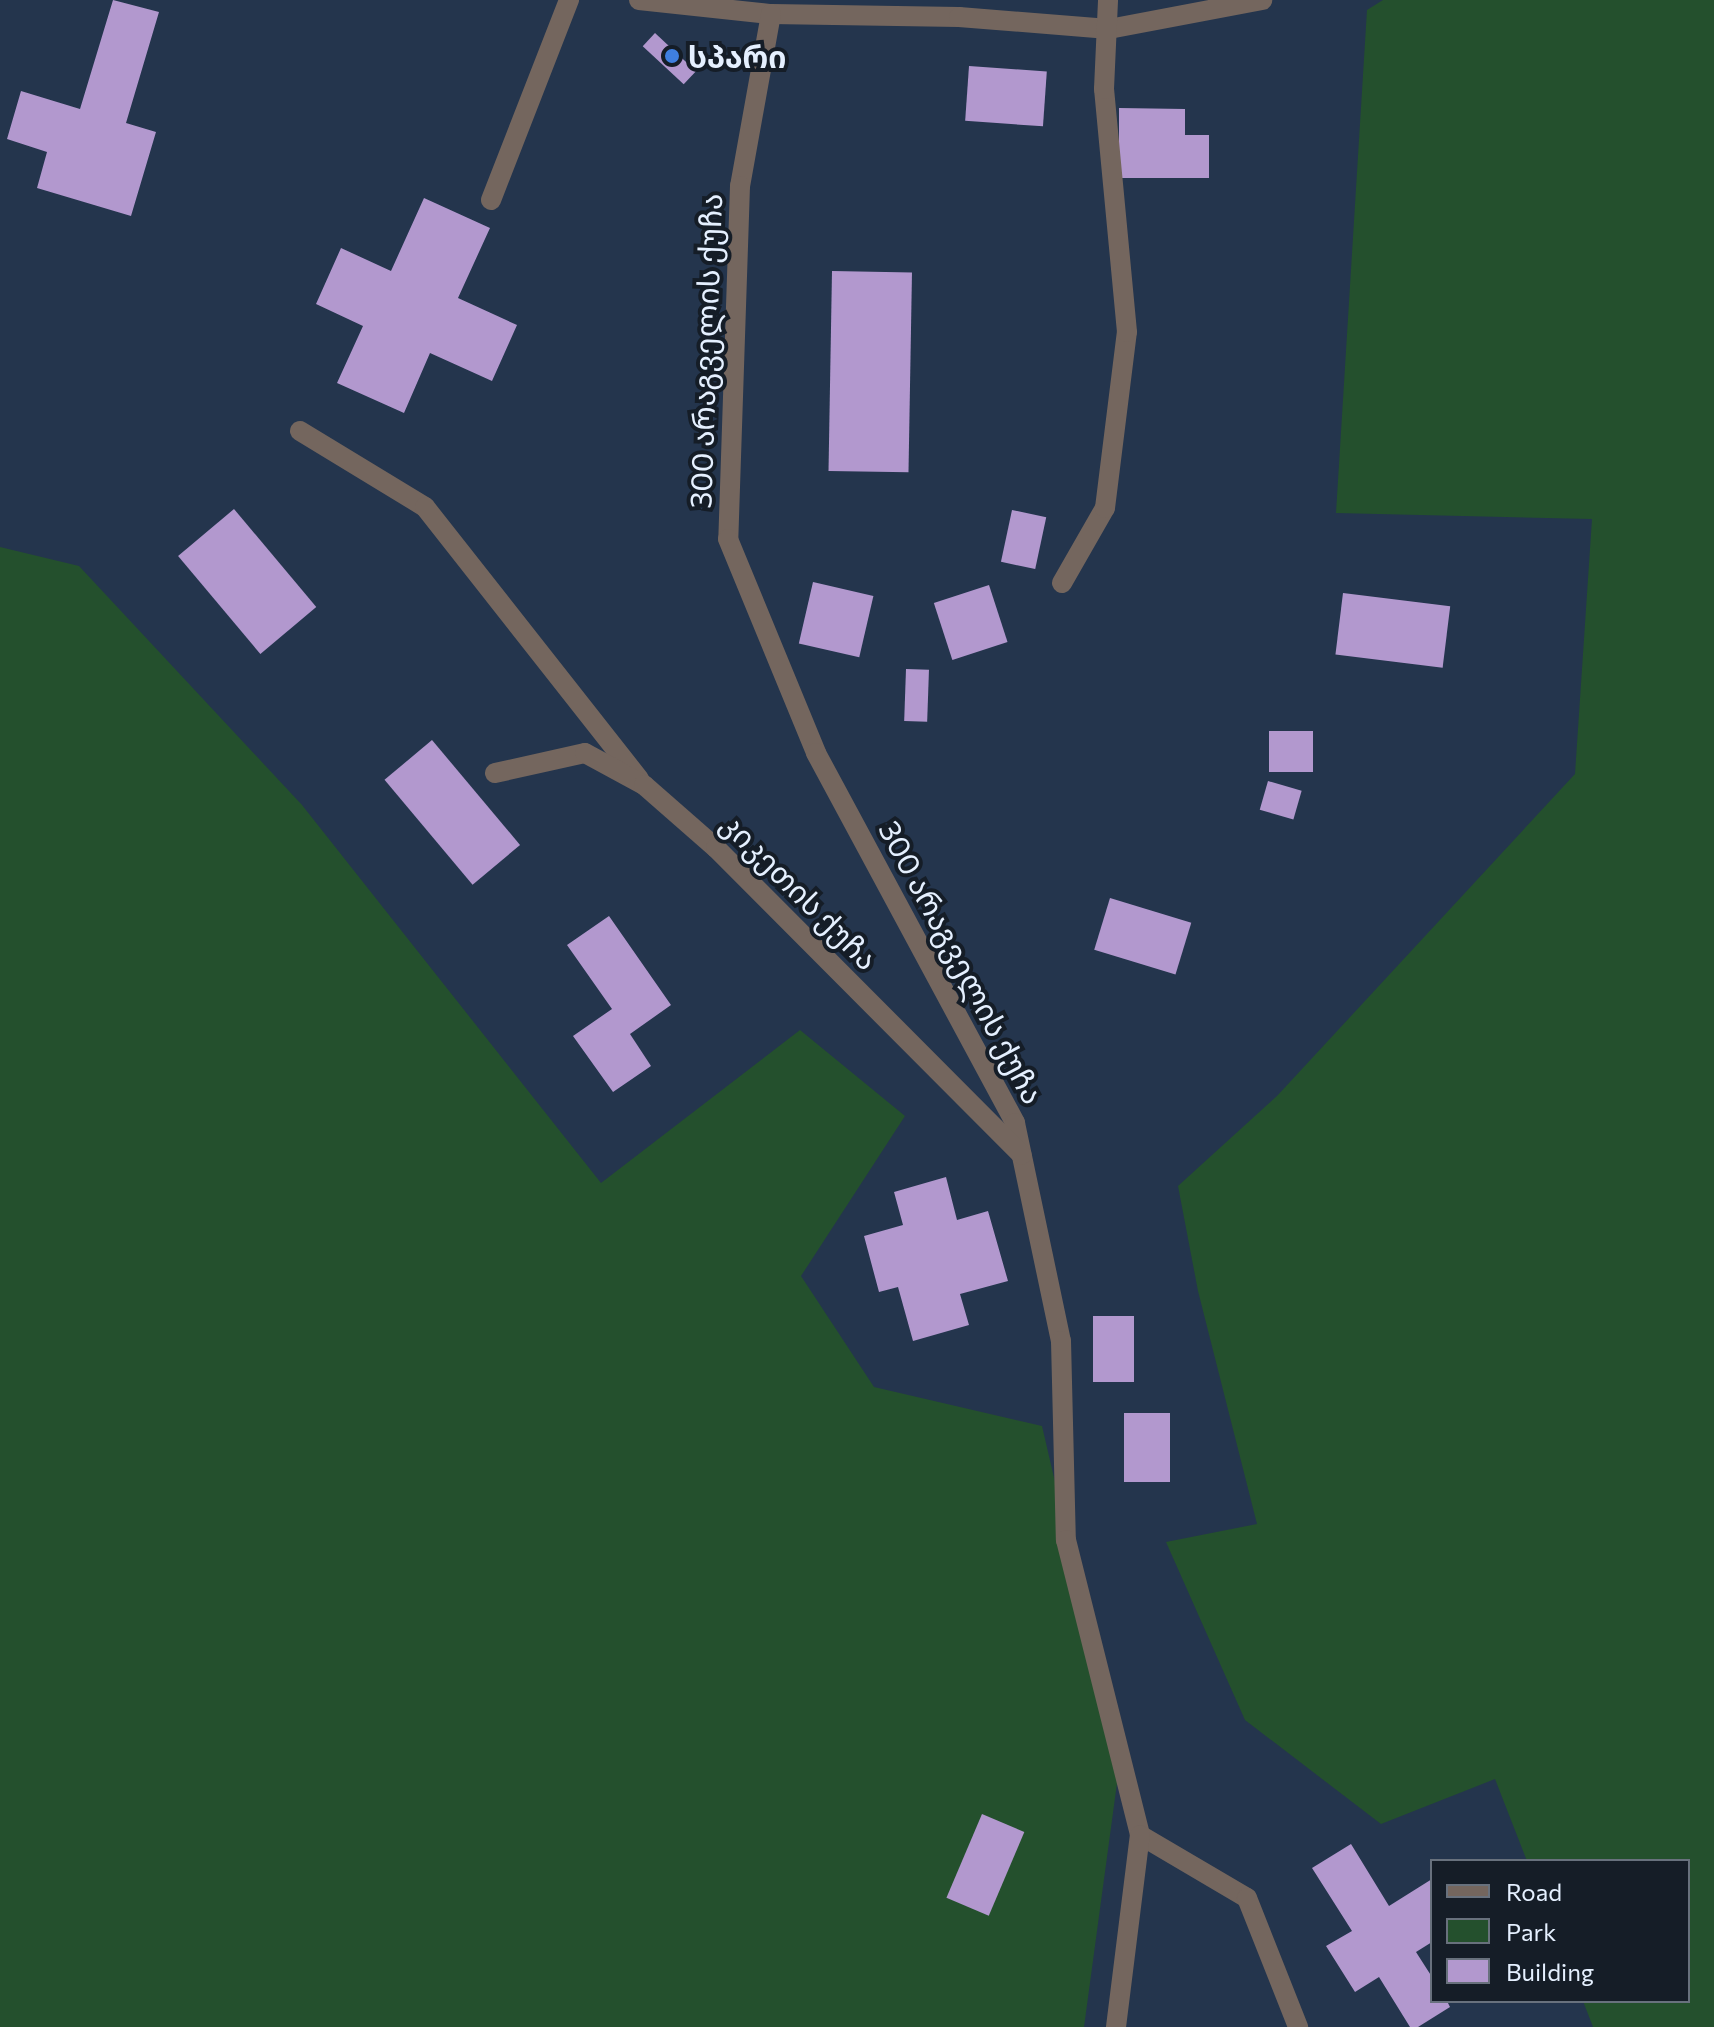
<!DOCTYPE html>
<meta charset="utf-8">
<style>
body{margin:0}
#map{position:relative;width:1714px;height:2027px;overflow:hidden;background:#24354d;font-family:Commissioner,"Noto Sans Georgian",sans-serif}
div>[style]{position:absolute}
.green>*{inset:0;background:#24502d}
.building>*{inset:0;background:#b298ce;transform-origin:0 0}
.minor>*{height:20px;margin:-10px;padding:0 10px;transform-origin:10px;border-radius:10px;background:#74665e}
.dots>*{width:22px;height:22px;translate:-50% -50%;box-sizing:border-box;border:4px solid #151d27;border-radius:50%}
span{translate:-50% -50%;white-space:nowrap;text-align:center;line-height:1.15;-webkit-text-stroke:8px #151d27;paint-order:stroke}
.poi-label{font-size:30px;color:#e5f0ff;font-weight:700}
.left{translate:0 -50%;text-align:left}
.street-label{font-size:30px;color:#e5f0ff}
.legend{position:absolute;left:1430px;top:1859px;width:260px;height:144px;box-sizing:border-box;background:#151d27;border:2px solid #68717d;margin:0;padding:10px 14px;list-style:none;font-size:24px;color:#e5f0ff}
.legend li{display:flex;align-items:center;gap:16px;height:40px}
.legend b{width:40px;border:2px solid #68717d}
</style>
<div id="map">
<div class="green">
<div style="clip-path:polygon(1383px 0,1714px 0,1714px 2027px,1593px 2027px,1583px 2001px,1688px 2001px,1688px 1861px,1527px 1861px,1495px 1779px,1381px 1824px,1245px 1720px,1166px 1542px,1257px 1524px,1198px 1291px,1178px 1186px,1277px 1096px,1575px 774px,1592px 519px,1336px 513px,1367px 10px)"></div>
<div style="clip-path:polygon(0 547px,79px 566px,302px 805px,601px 1183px,800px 1030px,905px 1116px,801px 1276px,874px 1387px,1042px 1426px,1120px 1761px,1084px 2027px,0 2027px)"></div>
</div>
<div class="building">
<div style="clip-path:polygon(113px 0,159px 12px,126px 123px,156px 132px,131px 216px,37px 188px,47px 152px,7px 139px,21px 91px,80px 109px)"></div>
<div style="left:655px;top:33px;width:56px;height:18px;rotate:43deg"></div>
<div style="left:969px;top:66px;width:78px;height:55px;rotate:4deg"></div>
<div style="clip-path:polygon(1119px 108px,1185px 109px,1185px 135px,1209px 135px,1209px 178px,1119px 178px)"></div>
<div style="clip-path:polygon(424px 198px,490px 228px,458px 298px,517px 325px,492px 381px,430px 353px,404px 413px,337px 383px,363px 326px,316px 304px,341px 248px,391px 271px)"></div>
<div style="left:832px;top:271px;width:80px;height:200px;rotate:1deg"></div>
<div style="left:234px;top:509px;width:128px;height:73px;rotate:50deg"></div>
<div style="left:1012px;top:510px;width:35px;height:53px;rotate:12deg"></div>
<div style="left:813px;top:582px;width:62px;height:63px;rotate:13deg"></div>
<div style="left:989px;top:585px;width:60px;height:58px;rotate:72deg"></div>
<div style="left:1343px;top:593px;width:108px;height:62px;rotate:7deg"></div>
<div style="left:906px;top:669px;width:23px;height:52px;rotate:2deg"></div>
<div style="left:1269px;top:731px;width:44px;height:41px"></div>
<div style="left:432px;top:740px;width:137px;height:62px;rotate:50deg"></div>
<div style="left:1268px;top:781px;width:35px;height:30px;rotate:16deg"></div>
<div style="left:1110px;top:898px;width:85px;height:54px;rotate:17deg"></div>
<div style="clip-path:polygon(609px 916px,671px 1005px,630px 1034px,651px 1066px,613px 1092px,573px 1036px,612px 1009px,567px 945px)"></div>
<div style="clip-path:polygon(946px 1177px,957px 1220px,988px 1211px,1008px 1281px,960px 1294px,969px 1325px,913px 1341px,898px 1287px,879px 1292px,864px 1236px,903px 1225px,894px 1192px)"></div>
<div style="left:1093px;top:1316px;width:41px;height:66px"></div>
<div style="left:1124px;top:1413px;width:46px;height:69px"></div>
<div style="left:982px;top:1814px;width:46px;height:91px;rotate:23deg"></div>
<div style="clip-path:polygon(1351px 1844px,1389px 1906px,1432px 1879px,1432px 1942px,1416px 1952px,1432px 1977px,1432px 2001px,1447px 2001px,1450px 2007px,1418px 2027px,1410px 2027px,1379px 1977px,1355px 1992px,1326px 1946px,1352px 1931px,1312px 1868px)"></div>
</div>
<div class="minor">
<div style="left:639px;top:0;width:133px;rotate:6.1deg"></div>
<div style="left:771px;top:14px;width:188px;rotate:0.9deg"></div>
<div style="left:959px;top:17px;width:150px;rotate:4.6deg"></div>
<div style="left:1109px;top:29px;width:156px;rotate:-10.7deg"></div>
<div style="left:771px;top:14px;width:175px;rotate:100.2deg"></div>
<div style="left:740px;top:186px;width:353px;rotate:91.9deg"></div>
<div style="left:728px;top:539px;width:231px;rotate:67.6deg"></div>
<div style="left:816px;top:753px;width:420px;rotate:61.7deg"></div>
<div style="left:1015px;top:1123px;width:223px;rotate:78.1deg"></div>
<div style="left:1061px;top:1341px;width:199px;rotate:88.6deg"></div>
<div style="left:1066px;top:1540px;width:304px;rotate:75.9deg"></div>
<div style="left:1140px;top:1835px;width:124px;rotate:30.5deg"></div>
<div style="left:1247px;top:1898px;width:139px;rotate:68.4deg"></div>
<div style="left:491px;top:200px;width:215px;rotate:-68.7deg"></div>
<div style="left:300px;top:431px;width:146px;rotate:31.3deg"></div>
<div style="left:425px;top:507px;width:346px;rotate:51.8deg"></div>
<div style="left:1062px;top:583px;width:86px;rotate:-60.2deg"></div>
<div style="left:1105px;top:508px;width:177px;rotate:-82.9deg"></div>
<div style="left:1127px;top:332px;width:244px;rotate:-95.4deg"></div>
<div style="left:1104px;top:89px;width:89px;rotate:-87.4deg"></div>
<div style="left:495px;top:773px;width:92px;rotate:-12.5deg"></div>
<div style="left:585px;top:753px;width:67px;rotate:28.5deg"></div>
<div style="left:644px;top:785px;width:96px;rotate:41.2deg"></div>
<div style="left:716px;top:848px;width:433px;rotate:45.1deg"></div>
<div style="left:1116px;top:2027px;width:193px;rotate:-82.9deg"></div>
</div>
<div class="dots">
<div style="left:672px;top:56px;background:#3f7fe0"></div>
</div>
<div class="poi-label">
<span class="left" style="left:688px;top:56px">სპარი</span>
</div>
<div class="street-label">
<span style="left:705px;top:351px;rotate:-88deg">300 არაგველის ქუჩა</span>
<span style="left:800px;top:891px;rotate:45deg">კიკეთის ქუჩა</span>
<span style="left:962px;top:962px;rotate:62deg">300 არაგველის ქუჩა</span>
</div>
<ul class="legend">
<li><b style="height:10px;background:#74665e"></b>Road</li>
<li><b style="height:22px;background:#24502d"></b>Park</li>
<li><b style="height:22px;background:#b298ce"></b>Building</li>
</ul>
</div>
